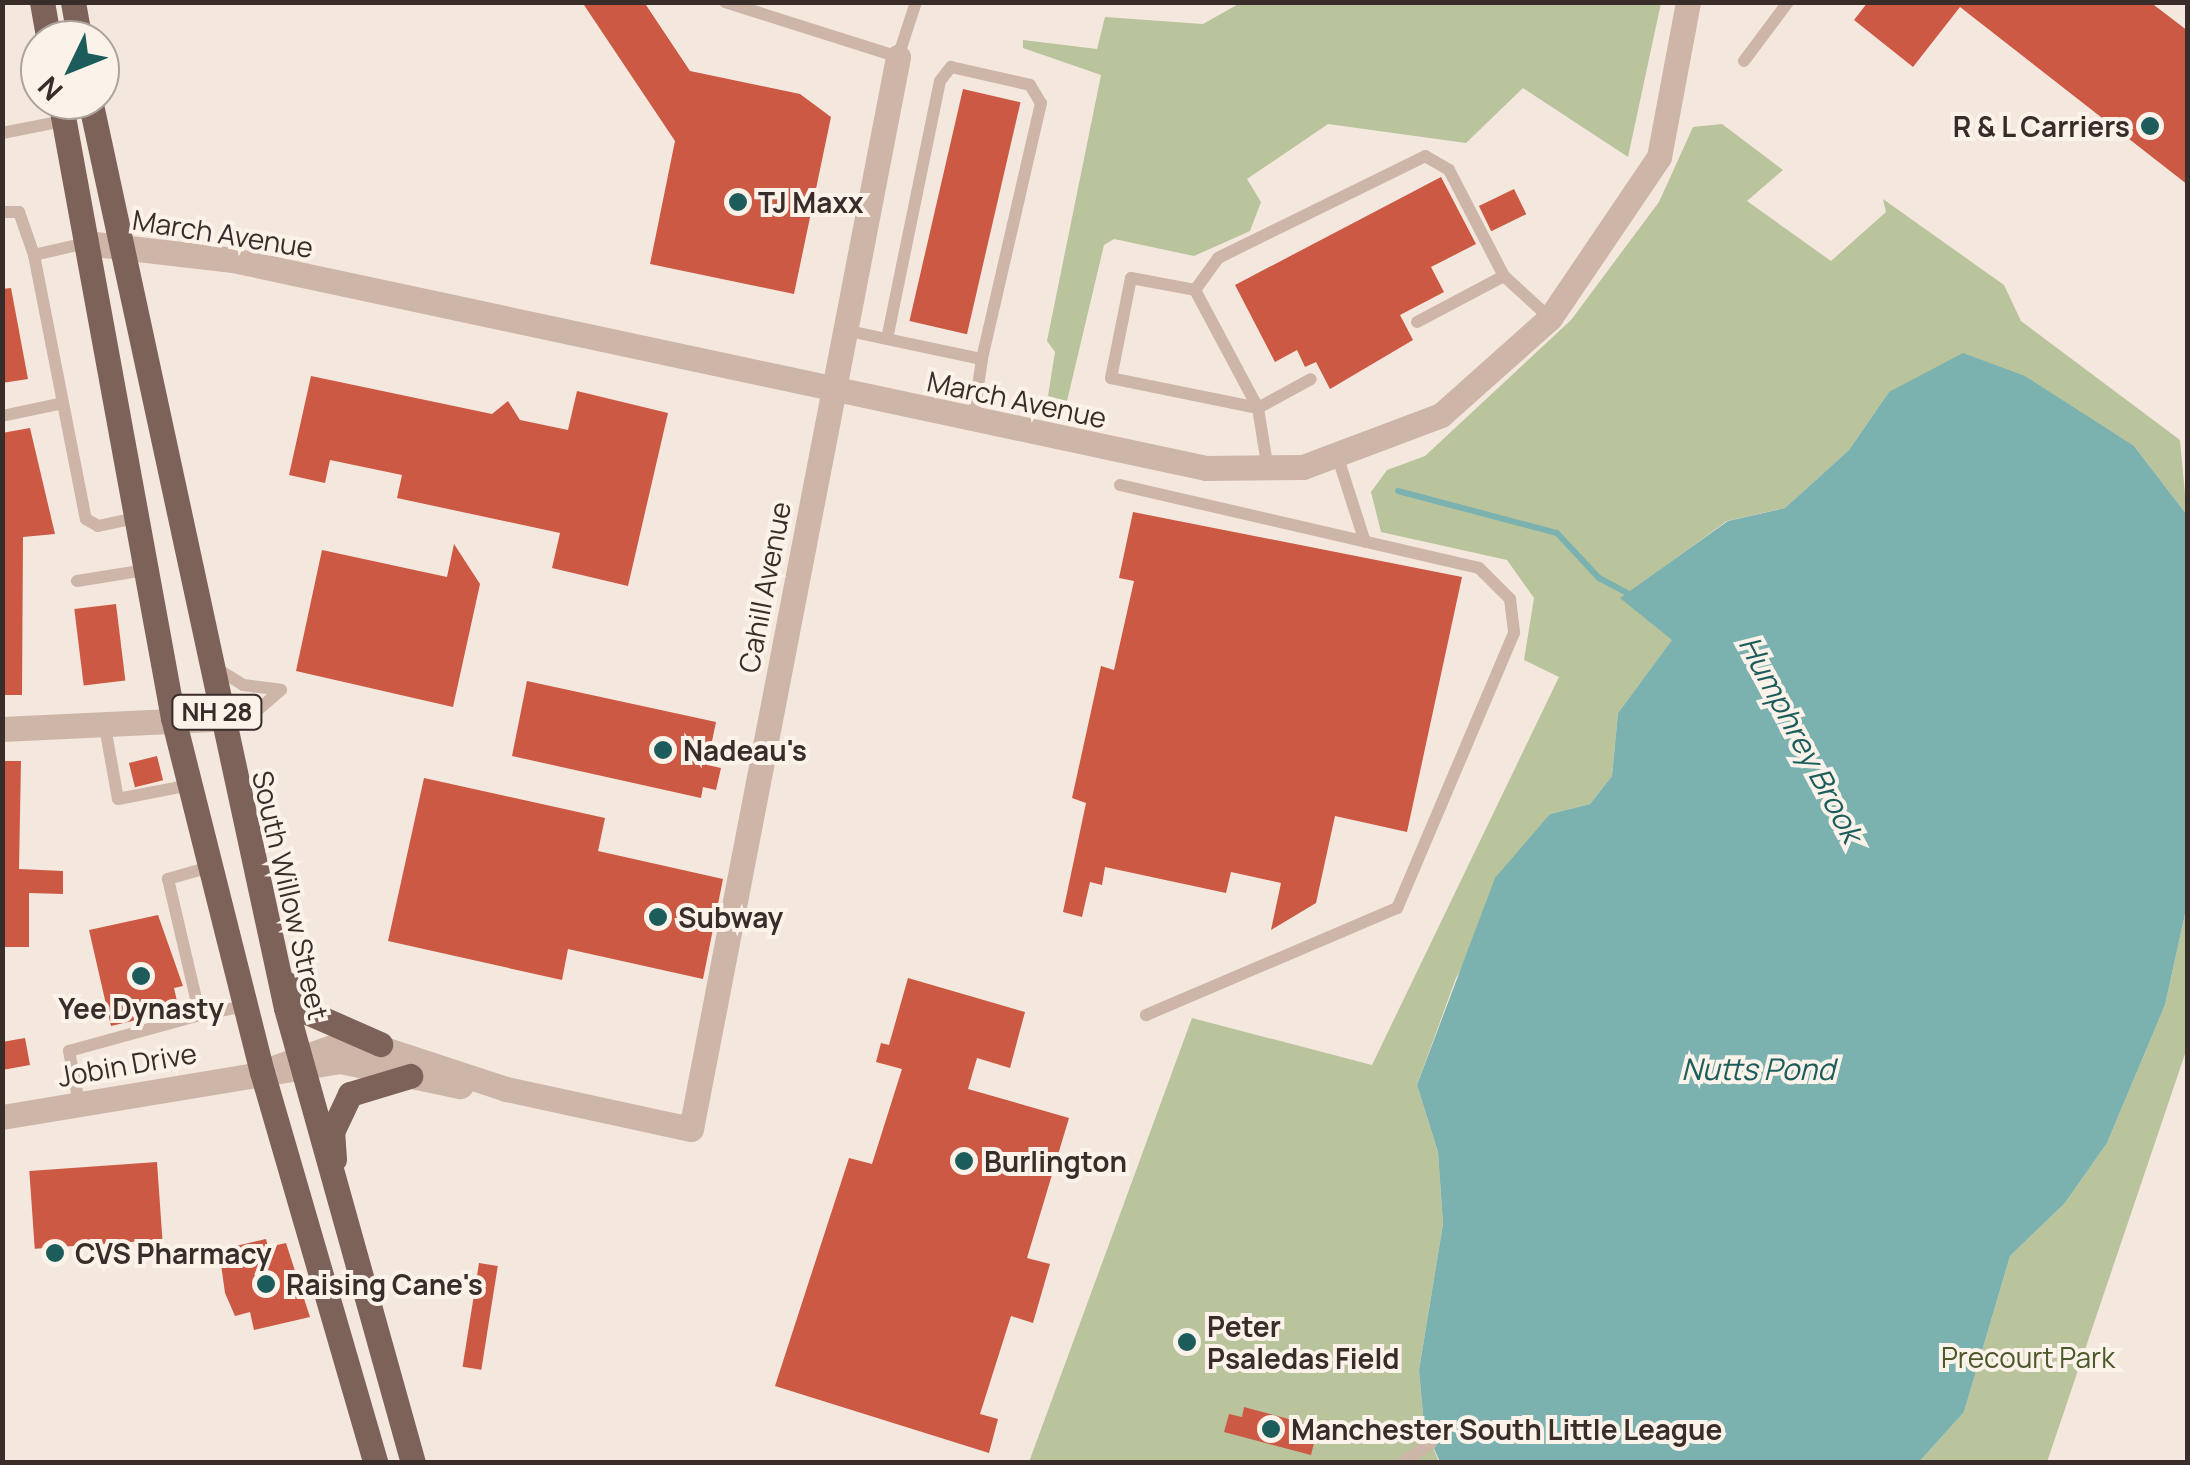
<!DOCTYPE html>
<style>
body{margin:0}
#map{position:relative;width:2190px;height:1465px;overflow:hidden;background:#f4e7dd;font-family:Manrope,sans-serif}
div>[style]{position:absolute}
.green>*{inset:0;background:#bac49c}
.water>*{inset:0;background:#7bb2b0}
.stream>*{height:6px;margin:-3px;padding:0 3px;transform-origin:3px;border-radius:3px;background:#7bb2b0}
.building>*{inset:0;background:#cc5943;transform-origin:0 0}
.service>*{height:12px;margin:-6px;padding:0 6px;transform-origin:6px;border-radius:6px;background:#cdb6a8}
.minor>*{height:25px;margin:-12.5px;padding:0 12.5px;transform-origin:12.5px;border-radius:12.5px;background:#cdb6a8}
.primary>*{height:25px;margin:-12.5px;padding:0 12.5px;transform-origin:12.5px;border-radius:12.5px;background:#7c6259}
.dots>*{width:28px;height:28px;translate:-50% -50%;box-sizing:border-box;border:5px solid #fbf2ea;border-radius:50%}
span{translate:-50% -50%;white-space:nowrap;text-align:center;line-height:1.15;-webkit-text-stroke:8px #fbf2ea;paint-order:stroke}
.shield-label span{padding:2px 8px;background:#fbf2ea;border:2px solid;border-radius:8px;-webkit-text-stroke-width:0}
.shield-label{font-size:25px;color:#392d29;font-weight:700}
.poi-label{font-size:28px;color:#392d29;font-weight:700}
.right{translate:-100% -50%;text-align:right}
.left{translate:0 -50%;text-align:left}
.street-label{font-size:28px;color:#392d29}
.park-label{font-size:28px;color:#4c592b}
.water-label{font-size:30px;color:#1c5d5c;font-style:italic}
.frame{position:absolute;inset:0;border:5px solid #392d29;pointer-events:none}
.north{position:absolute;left:20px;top:20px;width:100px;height:100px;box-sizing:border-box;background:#fbf2ea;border:2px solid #ada39d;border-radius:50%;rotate:227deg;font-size:28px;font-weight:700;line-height:40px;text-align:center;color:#392d29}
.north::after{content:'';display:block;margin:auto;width:35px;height:45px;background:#1c5d5c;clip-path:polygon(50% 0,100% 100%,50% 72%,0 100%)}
</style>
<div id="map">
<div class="green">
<div style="clip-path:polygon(1242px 2px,1661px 3px,1628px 157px,1523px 88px,1466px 143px,1328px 124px,1247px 179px,1261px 202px,1250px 231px,1194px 256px,1114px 239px,1104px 245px,1067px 401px,1048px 396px,1055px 352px,1047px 341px,1101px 75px,1023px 48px,1023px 40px,1097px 49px,1105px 17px,1203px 24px)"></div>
<div style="clip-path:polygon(1722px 124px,1783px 170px,1747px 201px,1831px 261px,1886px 212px,1883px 199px,2004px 285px,2021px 321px,2180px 440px,2187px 515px,2134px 446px,1889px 392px,1849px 450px,1785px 508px,1727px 521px,1621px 598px,1673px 639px,1618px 713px,1612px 776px,1590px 804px,1550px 814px,1456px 978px,1417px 1085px,1438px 1152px,1443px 1224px,1419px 1370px,1424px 1426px,1439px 1462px,1029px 1462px,1192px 1018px,1372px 1065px,1559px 677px,1524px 660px,1534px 598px,1507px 560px,1381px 532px,1371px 492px,1387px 470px,1425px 456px,1571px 320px,1659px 202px,1693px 127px)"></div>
<div style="clip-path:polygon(2187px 905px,2187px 1048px,2047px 1462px,1919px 1462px,1964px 1412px,2010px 1256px,2065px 1203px,2107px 1143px,2165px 1005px)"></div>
</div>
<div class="water">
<div style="clip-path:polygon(1963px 353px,2025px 376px,2134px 446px,2187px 515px,2187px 905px,2165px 1005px,2107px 1143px,2065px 1203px,2010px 1256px,1964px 1412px,1919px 1462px,1440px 1462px,1424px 1426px,1419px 1370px,1443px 1224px,1438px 1152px,1417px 1085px,1495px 878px,1550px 814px,1590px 804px,1612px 776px,1618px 713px,1672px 640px,1620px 598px,1728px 521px,1785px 508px,1849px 450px,1889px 392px)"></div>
</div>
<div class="stream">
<div style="left:1398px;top:491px;width:164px;rotate:14.8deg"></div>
<div style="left:1557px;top:533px;width:62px;rotate:47deg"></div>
<div style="left:1599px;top:578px;width:36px;rotate:28deg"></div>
</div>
<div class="building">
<div style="clip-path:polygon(582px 2px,644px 2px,690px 71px,800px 94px,831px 117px,794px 294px,650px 264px,675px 141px)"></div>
<div style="clip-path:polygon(1868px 2px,2150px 2px,2188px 31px,2188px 185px,1960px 7px,1913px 67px,1854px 20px)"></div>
<div style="left:963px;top:89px;width:59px;height:238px;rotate:13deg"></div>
<div style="clip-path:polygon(1441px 177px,1476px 244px,1431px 267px,1444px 292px,1400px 315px,1413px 340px,1330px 389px,1316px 362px,1305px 367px,1297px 350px,1275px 362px,1235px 285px)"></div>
<div style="left:1514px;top:189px;width:28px;height:39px;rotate:64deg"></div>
<div style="clip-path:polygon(11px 288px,28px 379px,2px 383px,2px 289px)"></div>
<div style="clip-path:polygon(311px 376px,492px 414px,508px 401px,520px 420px,568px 430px,577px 391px,668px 413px,628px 586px,552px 568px,560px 533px,397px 498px,402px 475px,330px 460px,325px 483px,289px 475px)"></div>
<div style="clip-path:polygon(30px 428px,55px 534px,23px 537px,22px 695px,2px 695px,2px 433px)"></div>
<div style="clip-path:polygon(1133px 512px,1462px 577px,1407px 832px,1335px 816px,1316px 903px,1271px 930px,1281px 883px,1231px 872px,1226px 893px,1105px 867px,1102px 885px,1090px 882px,1082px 917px,1063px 912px,1086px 803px,1072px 798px,1101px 666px,1114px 670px,1134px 581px,1119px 578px)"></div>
<div style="clip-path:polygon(454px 544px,480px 584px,453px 707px,296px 671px,322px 550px,447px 577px)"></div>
<div style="left:116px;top:604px;width:77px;height:42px;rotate:83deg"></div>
<div style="clip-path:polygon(527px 681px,716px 722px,707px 765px,721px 768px,716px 790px,703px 787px,701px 798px,512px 756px)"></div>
<div style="left:157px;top:756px;width:25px;height:29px;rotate:76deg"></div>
<div style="clip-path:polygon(2px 761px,21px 761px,19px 869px,63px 871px,63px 894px,29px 893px,29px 947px,5px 947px)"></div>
<div style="clip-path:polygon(424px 778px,605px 818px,598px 851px,723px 879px,703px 979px,568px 949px,562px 980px,388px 941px)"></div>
<div style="clip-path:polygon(158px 915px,183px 986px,174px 988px,179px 1010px,111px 1026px,89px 930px)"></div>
<div style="clip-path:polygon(908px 978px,1025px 1012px,1010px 1068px,977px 1058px,968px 1089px,1069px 1118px,1027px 1258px,1050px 1264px,1033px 1323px,1011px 1316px,980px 1414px,998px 1419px,989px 1453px,775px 1386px,849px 1158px,872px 1164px,902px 1069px,876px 1062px,881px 1043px,889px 1045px)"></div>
<div style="clip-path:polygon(25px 1038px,30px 1065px,2px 1070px,2px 1042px)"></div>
<div style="left:157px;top:1162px;width:78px;height:128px;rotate:86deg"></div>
<div style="clip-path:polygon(266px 1239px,268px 1247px,286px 1243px,310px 1317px,254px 1330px,250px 1312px,235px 1316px,225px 1293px,219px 1250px)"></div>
<div style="left:479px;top:1263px;width:19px;height:105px;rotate:9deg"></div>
<div style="clip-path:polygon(1244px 1407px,1318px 1427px,1311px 1455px,1224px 1432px,1229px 1414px,1242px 1417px)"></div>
</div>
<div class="service">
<div style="left:725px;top:2px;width:182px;rotate:17.6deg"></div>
<div style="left:898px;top:57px;width:58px;rotate:-71.9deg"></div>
<div style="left:1744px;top:61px;width:74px;rotate:-53.3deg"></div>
<div style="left:2px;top:133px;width:63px;rotate:-11deg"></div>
<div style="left:2px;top:212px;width:17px"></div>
<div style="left:19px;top:212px;width:46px;rotate:70.8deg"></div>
<div style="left:86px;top:243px;width:53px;rotate:167deg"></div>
<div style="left:34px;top:255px;width:269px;rotate:78.9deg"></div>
<div style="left:86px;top:519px;width:14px;rotate:30deg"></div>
<div style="left:98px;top:526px;width:39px;rotate:-12deg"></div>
<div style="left:1195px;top:290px;width:134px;rotate:61.9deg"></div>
<div style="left:1258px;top:408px;width:150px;rotate:-168.5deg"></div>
<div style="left:1111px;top:378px;width:102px;rotate:-78.7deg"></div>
<div style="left:1131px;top:278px;width:65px;rotate:10.6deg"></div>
<div style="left:1195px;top:290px;width:39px;rotate:-54deg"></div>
<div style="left:1218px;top:258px;width:231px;rotate:-26.2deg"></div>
<div style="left:1425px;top:156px;width:28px;rotate:30deg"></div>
<div style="left:1449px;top:170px;width:119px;rotate:62.6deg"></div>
<div style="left:1504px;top:276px;width:62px;rotate:42.4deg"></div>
<div style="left:1417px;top:322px;width:98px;rotate:-27.9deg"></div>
<div style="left:844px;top:330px;width:141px;rotate:11.9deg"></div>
<div style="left:982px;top:359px;width:62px;rotate:98.4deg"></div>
<div style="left:887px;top:339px;width:263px;rotate:-78.4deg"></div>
<div style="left:940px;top:81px;width:18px;rotate:-52deg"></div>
<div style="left:951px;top:67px;width:81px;rotate:12.8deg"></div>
<div style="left:1030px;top:85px;width:21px;rotate:59deg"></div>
<div style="left:1041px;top:103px;width:263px;rotate:103deg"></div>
<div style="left:2px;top:416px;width:62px;rotate:-12deg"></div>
<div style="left:1338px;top:458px;width:88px;rotate:72.2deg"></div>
<div style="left:1268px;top:470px;width:63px;rotate:-99.2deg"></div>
<div style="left:1258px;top:408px;width:60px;rotate:-28.7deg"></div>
<div style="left:1120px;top:485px;width:368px;rotate:13deg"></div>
<div style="left:1479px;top:568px;width:44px;rotate:45deg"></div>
<div style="left:1510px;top:599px;width:34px;rotate:83deg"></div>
<div style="left:1514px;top:633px;width:299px;rotate:113deg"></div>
<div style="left:1397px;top:908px;width:273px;rotate:156.9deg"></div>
<div style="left:77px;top:581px;width:70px;rotate:-9.1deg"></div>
<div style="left:216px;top:668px;width:32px;rotate:32deg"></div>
<div style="left:243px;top:685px;width:38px;rotate:7deg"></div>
<div style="left:281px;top:690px;width:46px;rotate:139.4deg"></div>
<div style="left:246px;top:720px;width:27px;rotate:-178deg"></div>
<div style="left:105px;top:727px;width:73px;rotate:79.8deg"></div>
<div style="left:118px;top:799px;width:73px;rotate:-11deg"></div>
<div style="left:210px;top:867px;width:44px;rotate:164.1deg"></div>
<div style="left:168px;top:879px;width:140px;rotate:76.8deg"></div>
<div style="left:200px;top:1015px;width:46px;rotate:-11.3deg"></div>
<div style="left:79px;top:1103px;width:53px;rotate:-100.9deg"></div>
<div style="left:69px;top:1051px;width:136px;rotate:-15.4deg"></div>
<div style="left:1403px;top:1462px;width:34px;rotate:-34deg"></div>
</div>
<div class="minor">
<div style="left:86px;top:243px;width:148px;rotate:6.6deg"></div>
<div style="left:233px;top:260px;width:995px;rotate:12.07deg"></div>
<div style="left:1206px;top:468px;width:97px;rotate:-0.6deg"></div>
<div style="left:1303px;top:467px;width:147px;rotate:-20.6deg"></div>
<div style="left:1441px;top:415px;width:146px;rotate:-41.7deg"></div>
<div style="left:1550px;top:318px;width:194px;rotate:-55.9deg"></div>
<div style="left:1659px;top:157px;width:158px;rotate:-79.4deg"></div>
<div style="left:2px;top:729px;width:216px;rotate:-2.7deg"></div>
<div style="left:262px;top:1072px;width:98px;rotate:-19.7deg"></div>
<div style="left:354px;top:1039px;width:160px;rotate:18.2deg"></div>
<div style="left:506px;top:1089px;width:189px;rotate:12.2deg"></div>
<div style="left:691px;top:1129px;width:1092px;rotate:-79.07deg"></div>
<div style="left:2px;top:1117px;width:343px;rotate:-9.4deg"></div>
<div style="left:340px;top:1061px;width:123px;rotate:11.8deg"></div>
</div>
<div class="primary">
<div style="left:42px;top:2px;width:39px;rotate:80deg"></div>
<div style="left:73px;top:2px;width:39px;rotate:80deg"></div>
<div style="left:60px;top:100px;width:628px;rotate:79.64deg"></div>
<div style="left:173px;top:718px;width:365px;rotate:75.9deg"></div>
<div style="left:262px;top:1072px;width:406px;rotate:73.8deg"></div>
<div style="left:90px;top:100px;width:929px;rotate:77.82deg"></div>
<div style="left:286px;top:1008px;width:471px;rotate:74.4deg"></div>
<div style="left:287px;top:984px;width:34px;rotate:54deg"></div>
<div style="left:307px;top:1012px;width:80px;rotate:23.7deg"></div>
<div style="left:334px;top:1159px;width:27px;rotate:-94deg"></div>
<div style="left:332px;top:1132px;width:42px;rotate:-64.7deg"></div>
<div style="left:350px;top:1094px;width:63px;rotate:-16.7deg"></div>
</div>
<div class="dots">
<div style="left:2150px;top:126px;background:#1c5d5c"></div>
<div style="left:738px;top:202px;background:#1c5d5c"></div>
<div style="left:663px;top:750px;background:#1c5d5c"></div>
<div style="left:658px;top:917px;background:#1c5d5c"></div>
<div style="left:141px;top:976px;background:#1c5d5c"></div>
<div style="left:964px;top:1161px;background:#1c5d5c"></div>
<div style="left:55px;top:1253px;background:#1c5d5c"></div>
<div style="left:266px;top:1284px;background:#1c5d5c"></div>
<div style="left:1187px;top:1342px;background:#1c5d5c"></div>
<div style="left:1271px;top:1429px;background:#1c5d5c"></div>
</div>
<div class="shield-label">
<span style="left:217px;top:712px">NH 28</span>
</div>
<div class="poi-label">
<span class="right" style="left:2130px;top:126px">R &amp; L Carriers</span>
<span class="left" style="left:758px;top:202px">TJ Maxx</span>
<span class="left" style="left:683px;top:750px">Nadeau's</span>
<span class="left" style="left:678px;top:917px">Subway</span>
<span style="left:141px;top:1008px">Yee Dynasty</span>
<span class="left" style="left:984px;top:1161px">Burlington</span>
<span class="left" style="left:75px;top:1253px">CVS Pharmacy</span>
<span class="left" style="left:286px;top:1284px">Raising Cane's</span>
<span class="left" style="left:1207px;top:1342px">Peter<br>Psaledas Field</span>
<span class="left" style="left:1291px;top:1429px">Manchester South Little League</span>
</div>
<div class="street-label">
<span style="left:223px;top:233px;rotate:9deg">March Avenue</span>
<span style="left:1017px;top:399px;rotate:12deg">March Avenue</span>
<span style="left:764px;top:587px;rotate:-79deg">Cahill Avenue</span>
<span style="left:291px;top:895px;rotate:77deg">South Willow Street</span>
<span style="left:127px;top:1064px;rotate:-10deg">Jobin Drive</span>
</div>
<div class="park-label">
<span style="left:2028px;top:1357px">Precourt Park</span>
</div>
<div class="water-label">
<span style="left:1801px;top:739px;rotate:62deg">Humphrey Brook</span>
<span style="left:1758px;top:1069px">Nutts Pond</span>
</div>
<div class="frame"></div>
<div class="north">N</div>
</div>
